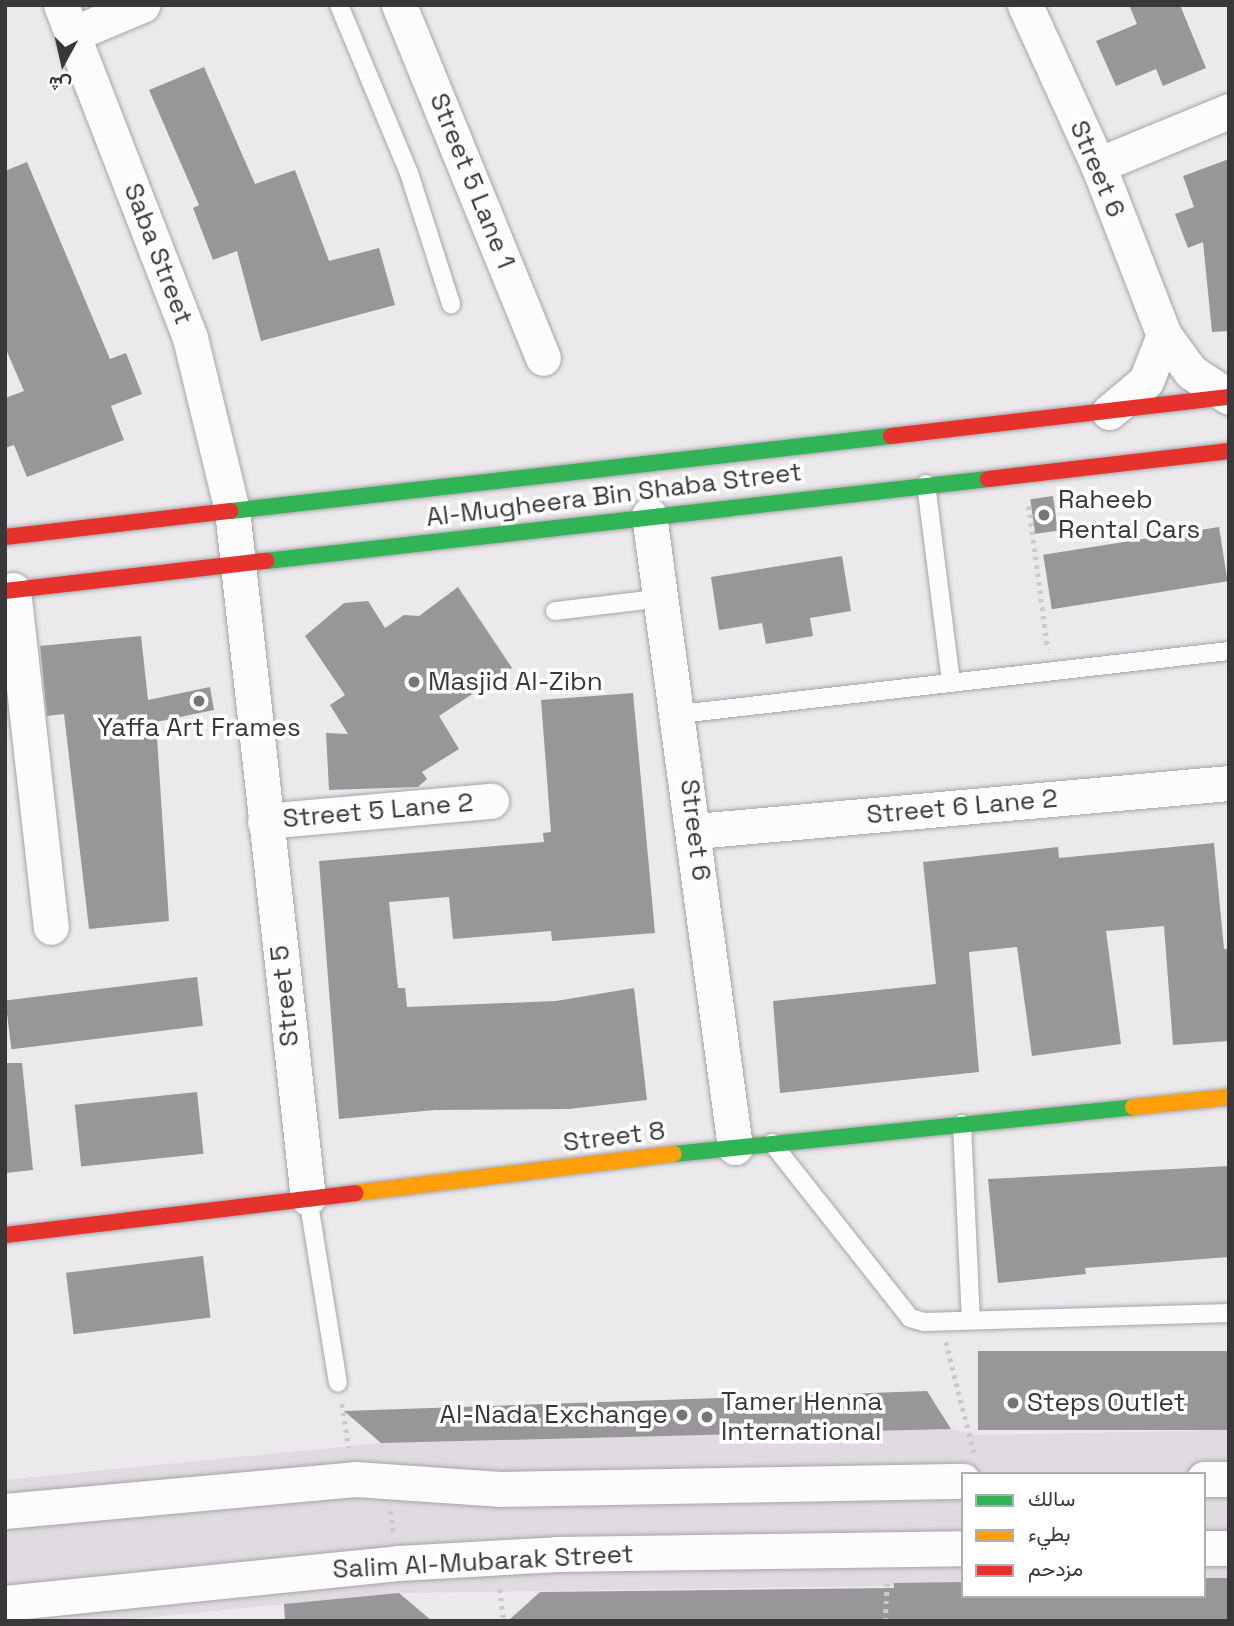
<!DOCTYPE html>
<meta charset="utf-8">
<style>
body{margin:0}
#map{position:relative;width:1234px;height:1626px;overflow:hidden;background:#ebe9ec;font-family:"Space Grotesk",Vazirmatn,sans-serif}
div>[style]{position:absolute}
.built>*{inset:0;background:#e0dae1}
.building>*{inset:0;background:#989699;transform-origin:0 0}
.path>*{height:4.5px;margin-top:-2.25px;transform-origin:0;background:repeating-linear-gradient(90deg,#cbc9cb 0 3.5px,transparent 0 8.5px)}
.roads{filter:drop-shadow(0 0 2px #a6a4a7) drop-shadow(0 0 2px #a6a4a7)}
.lane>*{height:18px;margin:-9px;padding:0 9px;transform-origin:9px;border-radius:9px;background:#fcfcfc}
.street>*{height:35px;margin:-17.5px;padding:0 17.5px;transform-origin:17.5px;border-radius:17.5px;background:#fcfcfc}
.fast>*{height:16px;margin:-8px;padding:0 8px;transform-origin:8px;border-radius:8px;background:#30b455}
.slow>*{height:16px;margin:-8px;padding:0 8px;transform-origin:8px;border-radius:8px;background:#ff9f0a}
.jam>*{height:16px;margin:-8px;padding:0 8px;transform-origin:8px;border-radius:8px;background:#e5322d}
.dots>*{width:19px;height:19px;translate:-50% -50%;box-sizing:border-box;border:4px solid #fff;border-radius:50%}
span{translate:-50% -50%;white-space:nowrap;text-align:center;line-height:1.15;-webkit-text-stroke:7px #fff;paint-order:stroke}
.street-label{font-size:26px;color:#393739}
.poi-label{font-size:26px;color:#393739}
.left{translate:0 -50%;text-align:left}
.right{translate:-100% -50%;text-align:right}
.frame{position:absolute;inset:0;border:7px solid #393739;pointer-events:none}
.legend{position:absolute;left:961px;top:1472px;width:245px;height:126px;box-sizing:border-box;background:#fff;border:2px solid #b0afb0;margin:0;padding:9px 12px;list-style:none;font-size:21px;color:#393739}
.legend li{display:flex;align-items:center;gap:14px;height:35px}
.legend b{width:35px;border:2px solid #b0afb0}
.north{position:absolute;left:28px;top:28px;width:70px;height:70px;-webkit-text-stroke:5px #fff;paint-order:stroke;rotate:188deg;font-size:19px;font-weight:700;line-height:28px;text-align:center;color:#393739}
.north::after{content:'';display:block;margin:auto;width:24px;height:32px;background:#393739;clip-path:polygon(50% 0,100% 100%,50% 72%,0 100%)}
</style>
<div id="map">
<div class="built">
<div style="clip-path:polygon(951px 1429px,979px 1435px,1229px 1430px,1229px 1578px,1204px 1579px,1204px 1474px,963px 1474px,963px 1585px,399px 1593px,110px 1621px,5px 1621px,5px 1480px,381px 1443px)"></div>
</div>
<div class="building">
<div style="clip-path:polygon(1129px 5px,1180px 5px,1206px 68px,1163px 86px,1156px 69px,1116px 86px,1096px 41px,1137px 24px)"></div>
<div style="clip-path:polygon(204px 67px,255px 184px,295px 170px,329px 261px,379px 248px,395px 305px,261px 341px,237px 251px,213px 260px,193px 208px,199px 205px,149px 90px)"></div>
<div style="clip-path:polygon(1229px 159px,1229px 331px,1212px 332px,1203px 242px,1188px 248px,1175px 214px,1194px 207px,1183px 176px)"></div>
<div style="clip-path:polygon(27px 162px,110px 359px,126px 353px,142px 394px,111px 406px,124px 440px,27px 477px,14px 445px,5px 448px,5px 398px,24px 391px,5px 347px,5px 171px)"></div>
<div style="left:1053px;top:496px;width:35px;height:23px;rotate:82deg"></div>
<div style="left:1219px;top:527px;width:55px;height:178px;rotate:81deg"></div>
<div style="clip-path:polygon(842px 556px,851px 611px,810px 618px,813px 636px,766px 644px,762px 623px,719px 630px,711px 577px)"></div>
<div style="clip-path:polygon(458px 587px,512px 668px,439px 716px,459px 749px,422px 772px,427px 779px,418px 787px,329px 790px,326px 733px,348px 734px,330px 705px,345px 695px,305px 636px,344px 603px,368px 601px,385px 628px,404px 615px,419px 616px)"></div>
<div style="clip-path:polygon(141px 636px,148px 700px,210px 687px,214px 710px,156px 722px,169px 921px,89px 929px,64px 714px,47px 716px,40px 646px)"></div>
<div style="clip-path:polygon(633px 693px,655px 933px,552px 941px,551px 931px,453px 939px,449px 897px,389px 902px,398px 988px,405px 988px,407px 1007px,556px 1001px,634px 988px,647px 1100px,569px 1109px,435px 1110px,339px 1119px,319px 861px,544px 842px,543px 833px,551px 832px,541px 700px)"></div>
<div style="clip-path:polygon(1214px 843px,1224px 949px,1229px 949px,1229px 1041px,1173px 1045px,1164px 926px,1106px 931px,1121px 1044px,1032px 1056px,1017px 947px,969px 952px,979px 1072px,780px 1093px,773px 1001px,936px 984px,923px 862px,1058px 847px,1059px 858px)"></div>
<div style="left:197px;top:977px;width:49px;height:193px;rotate:83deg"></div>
<div style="clip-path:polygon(5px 1063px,22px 1063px,33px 1170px,5px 1173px)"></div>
<div style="left:197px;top:1092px;width:62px;height:123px;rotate:84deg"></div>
<div style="clip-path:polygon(1229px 1166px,1229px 1257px,1085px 1268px,1086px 1274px,998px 1283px,988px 1179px)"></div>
<div style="left:203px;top:1256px;width:62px;height:138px;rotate:83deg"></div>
<div style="left:1229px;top:1351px;width:79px;height:251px;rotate:90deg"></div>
<div style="clip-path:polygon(927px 1391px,951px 1429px,381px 1443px,344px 1411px)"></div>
<div style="clip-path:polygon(1204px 1578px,1229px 1578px,1229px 1621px,508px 1621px,540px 1592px,894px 1588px,894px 1583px,963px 1582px,963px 1596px,1204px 1596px)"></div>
<div style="clip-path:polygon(399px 1593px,432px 1621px,285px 1621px,284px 1604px)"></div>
</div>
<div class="path">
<div style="left:1029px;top:506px;width:145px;rotate:82.5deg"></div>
<div style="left:946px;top:1342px;width:114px;rotate:75.8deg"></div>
<div style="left:342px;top:1404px;width:44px;rotate:80.8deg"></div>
<div style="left:391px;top:1511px;width:23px;rotate:83deg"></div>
<div style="left:500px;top:1589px;width:32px;rotate:83deg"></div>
<div style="left:885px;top:1621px;width:41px;rotate:-87.2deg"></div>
</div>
<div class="roads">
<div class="lane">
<div style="left:339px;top:5px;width:182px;rotate:67.4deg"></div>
<div style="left:409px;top:173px;width:138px;rotate:72.2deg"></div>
<div style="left:926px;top:484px;width:200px;rotate:82.8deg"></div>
<div style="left:555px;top:611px;width:109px;rotate:-6.9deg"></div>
<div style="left:680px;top:714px;width:553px;rotate:-6.55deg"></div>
<div style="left:962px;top:1124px;width:196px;rotate:87.4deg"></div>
<div style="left:772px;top:1143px;width:223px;rotate:51.7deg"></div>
<div style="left:910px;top:1318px;width:15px;rotate:16deg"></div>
<div style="left:924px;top:1322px;width:305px;rotate:-1.7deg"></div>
<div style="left:308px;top:1198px;width:187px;rotate:80.8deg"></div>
</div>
<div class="street">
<div style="left:61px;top:5px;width:357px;rotate:68.8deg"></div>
<div style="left:190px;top:338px;width:177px;rotate:76.3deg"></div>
<div style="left:232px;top:510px;width:692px;rotate:83.7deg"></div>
<div style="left:399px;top:5px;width:381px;rotate:67.8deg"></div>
<div style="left:1025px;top:5px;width:176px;rotate:65.5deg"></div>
<div style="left:1098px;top:165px;width:182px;rotate:68.8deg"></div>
<div style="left:1164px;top:335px;width:46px;rotate:53.9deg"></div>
<div style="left:1191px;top:372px;width:45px;rotate:33.3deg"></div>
<div style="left:75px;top:33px;width:73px;rotate:-22.7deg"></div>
<div style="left:1098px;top:165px;width:142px;rotate:-22.4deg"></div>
<div style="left:1109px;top:412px;width:48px;rotate:-40deg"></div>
<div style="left:1146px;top:381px;width:49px;rotate:-68.6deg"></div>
<div style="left:649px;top:515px;width:638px;rotate:82.25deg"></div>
<div style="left:13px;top:590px;width:339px;rotate:83.6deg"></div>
<div style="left:265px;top:821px;width:227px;rotate:-5.1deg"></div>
<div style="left:696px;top:831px;width:535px;rotate:-5.15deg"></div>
<div style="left:1204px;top:1479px;width:25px"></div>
<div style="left:5px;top:1511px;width:351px;rotate:-5.2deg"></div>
<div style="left:355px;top:1479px;width:145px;rotate:3.9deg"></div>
<div style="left:500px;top:1489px;width:463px;rotate:-1deg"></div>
<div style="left:1204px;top:1548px;width:25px"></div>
<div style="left:5px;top:1603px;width:395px;rotate:-5.8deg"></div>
<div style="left:398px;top:1563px;width:159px;rotate:-3.2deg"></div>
<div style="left:557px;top:1554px;width:406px;rotate:-0.8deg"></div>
</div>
<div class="fast">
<div style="left:231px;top:511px;width:664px;rotate:-6.48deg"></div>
<div style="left:266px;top:561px;width:727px;rotate:-6.48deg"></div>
<div style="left:674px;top:1154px;width:461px;rotate:-5.8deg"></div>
</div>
<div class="slow">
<div style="left:1133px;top:1107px;width:97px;rotate:-5.9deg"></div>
<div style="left:355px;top:1193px;width:321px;rotate:-7deg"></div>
</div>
<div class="jam">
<div style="left:891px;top:436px;width:340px;rotate:-6.6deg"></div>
<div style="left:988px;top:479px;width:243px;rotate:-6.6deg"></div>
<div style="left:5px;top:537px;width:227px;rotate:-6.6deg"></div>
<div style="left:5px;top:591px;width:263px;rotate:-6.6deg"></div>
<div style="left:5px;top:1235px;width:353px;rotate:-6.8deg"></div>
</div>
</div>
<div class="dots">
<div style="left:1044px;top:515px;background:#777578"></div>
<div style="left:414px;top:682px;background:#777578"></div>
<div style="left:199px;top:701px;background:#777578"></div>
<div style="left:1013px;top:1403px;background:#777578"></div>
<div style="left:682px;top:1415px;background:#777578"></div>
<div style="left:707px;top:1417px;background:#777578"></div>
</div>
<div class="street-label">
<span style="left:1097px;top:169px;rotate:67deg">Street 6</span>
<span style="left:472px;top:181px;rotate:68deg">Street 5 Lane 1</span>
<span style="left:158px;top:254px;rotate:69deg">Saba Street</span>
<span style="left:614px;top:495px;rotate:-7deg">Al-Mugheera Bin Shaba Street</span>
<span style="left:962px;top:807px;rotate:-5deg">Street 6 Lane 2</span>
<span style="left:378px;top:811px;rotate:-5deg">Street 5 Lane 2</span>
<span style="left:695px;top:830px;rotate:83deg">Street 6</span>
<span style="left:285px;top:996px;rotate:-96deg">Street 5</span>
<span style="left:614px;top:1137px;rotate:-7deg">Street 8</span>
<span style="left:483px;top:1562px;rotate:-3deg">Salim Al-Mubarak Street</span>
</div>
<div class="poi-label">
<span class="left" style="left:1058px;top:515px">Raheeb<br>Rental Cars</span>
<span class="left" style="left:428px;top:682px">Masjid Al-Zibn</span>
<span style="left:199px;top:728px">Yaffa Art Frames</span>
<span class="left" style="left:721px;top:1417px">Tamer Henna<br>International</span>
<span class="left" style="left:1027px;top:1403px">Steps Outlet</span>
<span class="right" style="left:668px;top:1415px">Al-Nada Exchange</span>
</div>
<div class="frame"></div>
<ul class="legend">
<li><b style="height:9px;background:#30b455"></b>سالك</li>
<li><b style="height:9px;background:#ff9f0a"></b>بطيء</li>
<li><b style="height:9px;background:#e5322d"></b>مزدحم</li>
</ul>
<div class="north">ش</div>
</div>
